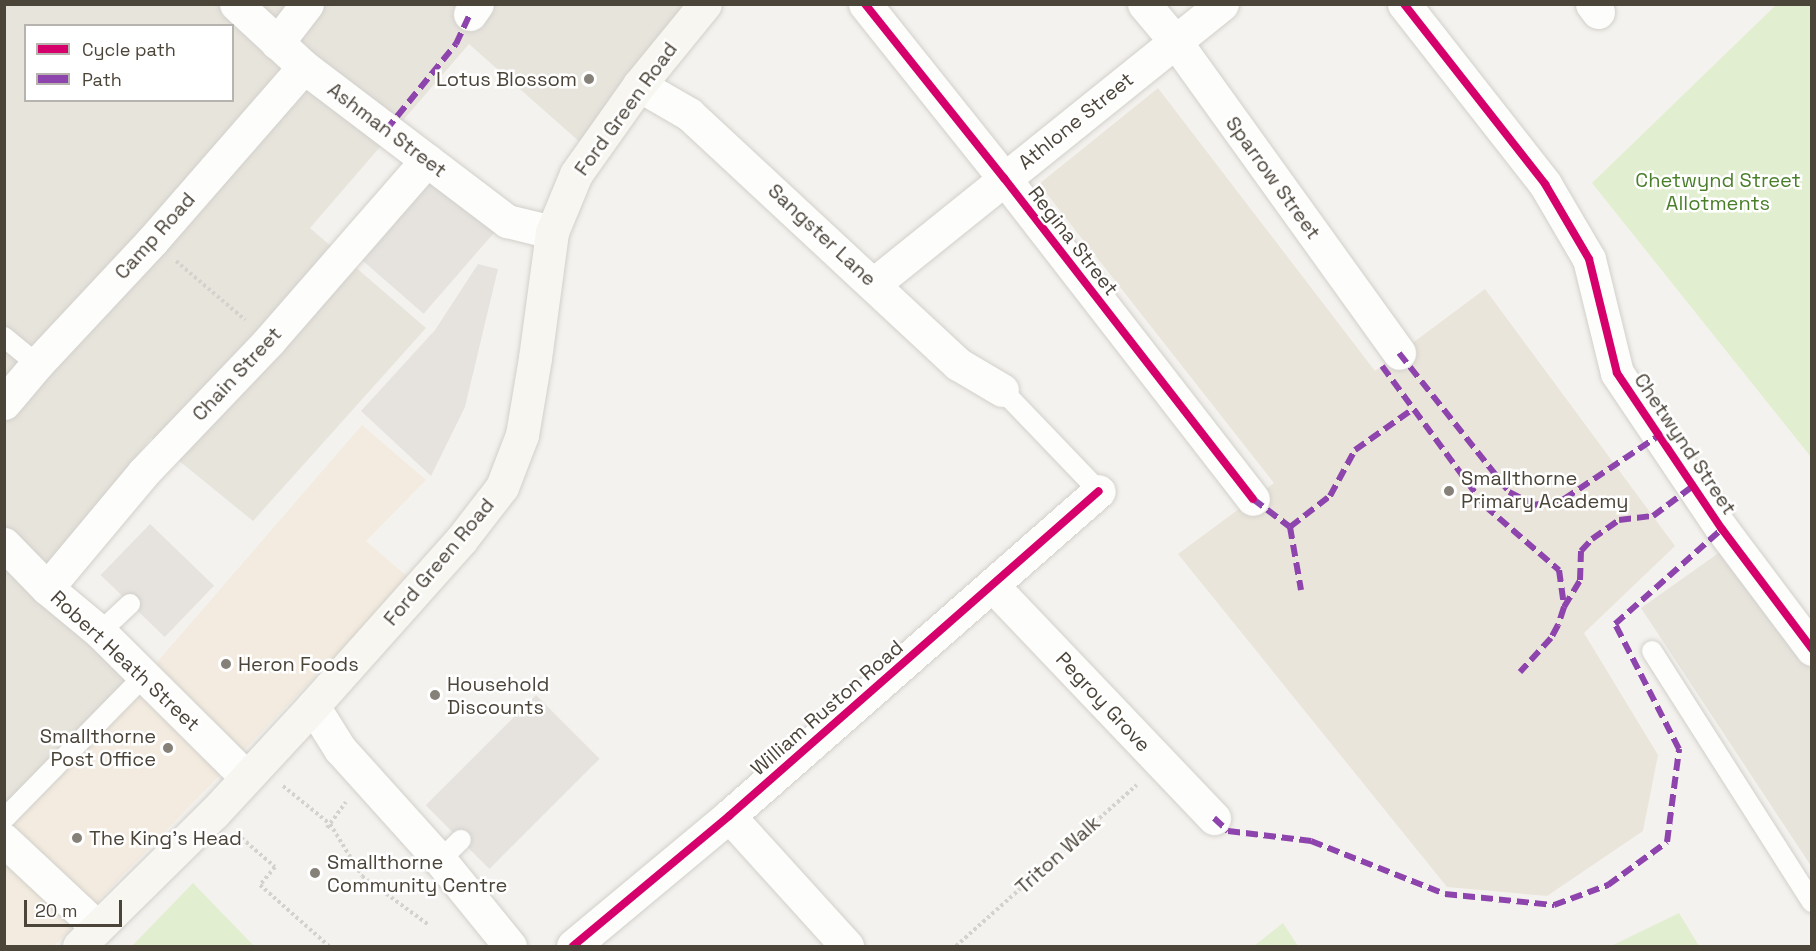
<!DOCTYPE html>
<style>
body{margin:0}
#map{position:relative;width:1816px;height:951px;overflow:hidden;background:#f4f2ee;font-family:"Space Grotesk",sans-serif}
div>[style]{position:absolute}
.residential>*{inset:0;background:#e7e4dc}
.commercial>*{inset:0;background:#f3ebdf}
.education>*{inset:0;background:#eae5da}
.green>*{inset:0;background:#e1eecf}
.parking>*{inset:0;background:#e6e3df;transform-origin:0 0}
.path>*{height:4px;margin-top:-2px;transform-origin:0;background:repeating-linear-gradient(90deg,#d3d2cc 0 3px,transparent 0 6px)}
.roads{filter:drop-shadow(0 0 2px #d2d0cb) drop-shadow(0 0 2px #d2d0cb)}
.service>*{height:20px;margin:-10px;padding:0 10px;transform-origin:10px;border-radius:10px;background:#fdfdfc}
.minor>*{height:33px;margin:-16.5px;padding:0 16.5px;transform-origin:16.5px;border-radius:16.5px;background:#fdfdfc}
.secondary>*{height:33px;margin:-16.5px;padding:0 16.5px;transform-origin:16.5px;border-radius:16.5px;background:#f7f6f1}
.quiet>*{height:6px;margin-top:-3px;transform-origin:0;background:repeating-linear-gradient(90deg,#8e44ad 0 12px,transparent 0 18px)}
.cycleway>*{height:8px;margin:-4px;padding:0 4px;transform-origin:4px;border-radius:4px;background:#d6006c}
.dots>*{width:16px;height:16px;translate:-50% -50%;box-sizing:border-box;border:3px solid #fff;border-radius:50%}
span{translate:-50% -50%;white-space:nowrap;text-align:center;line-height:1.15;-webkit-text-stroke:5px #fff;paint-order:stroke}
.poi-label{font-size:20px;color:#4b4439}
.right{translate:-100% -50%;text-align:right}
.left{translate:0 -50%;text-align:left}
.street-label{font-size:20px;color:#4b4439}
.park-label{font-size:20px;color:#4a7f2a}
.frame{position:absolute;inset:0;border:6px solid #4b4439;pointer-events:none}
.legend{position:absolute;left:24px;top:24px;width:210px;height:78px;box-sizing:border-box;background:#fff;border:2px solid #b7b4b0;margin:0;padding:8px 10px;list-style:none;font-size:18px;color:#4b4439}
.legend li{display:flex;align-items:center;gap:12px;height:30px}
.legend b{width:30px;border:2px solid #b7b4b0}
.scale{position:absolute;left:24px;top:900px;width:98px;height:27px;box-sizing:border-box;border:3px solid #4b4439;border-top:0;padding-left:8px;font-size:18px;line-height:21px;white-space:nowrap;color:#4b4439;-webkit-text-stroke:4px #fff;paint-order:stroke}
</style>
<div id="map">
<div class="residential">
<div style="clip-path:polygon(evenodd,5px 5px,694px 5px,582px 144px,469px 44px,310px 228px,426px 328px,253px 521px,151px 438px,49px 570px,152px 668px,5px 829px,5px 5px,26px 26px,232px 26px,232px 100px,26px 100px,26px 26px)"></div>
<div style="clip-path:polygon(1727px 547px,1811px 663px,1811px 866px,1641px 608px)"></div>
</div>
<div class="commercial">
<div style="clip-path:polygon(362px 425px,426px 480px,366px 541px,410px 579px,54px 946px,5px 946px,4px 829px,152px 668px)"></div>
</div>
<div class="education">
<div style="clip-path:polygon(1158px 88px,1375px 371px,1485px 289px,1675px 546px,1584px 633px,1658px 755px,1643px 831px,1547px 896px,1447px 887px,1178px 554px,1274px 483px,1039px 184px)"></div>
</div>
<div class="green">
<div style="clip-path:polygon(1776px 5px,1811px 5px,1811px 457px,1592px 183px)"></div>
<div style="clip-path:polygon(193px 883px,254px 946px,132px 946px)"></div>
<div style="clip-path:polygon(1679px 913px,1699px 946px,1611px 946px)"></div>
<div style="clip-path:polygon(1283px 923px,1298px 946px,1254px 946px)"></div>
</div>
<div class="parking">
<div style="left:436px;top:176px;width:81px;height:112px;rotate:41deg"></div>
<div style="clip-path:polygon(478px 264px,498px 269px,465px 407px,431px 476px,361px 411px,435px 330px)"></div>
<div style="left:150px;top:524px;width:89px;height:71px;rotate:44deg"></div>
<div style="left:536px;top:695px;width:90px;height:156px;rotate:45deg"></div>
</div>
<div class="path">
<div style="left:176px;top:261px;width:91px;rotate:40.5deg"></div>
<div style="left:283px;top:786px;width:60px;rotate:39deg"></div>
<div style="left:330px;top:824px;width:61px;rotate:58.4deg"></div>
<div style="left:362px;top:876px;width:83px;rotate:36.2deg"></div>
<div style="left:327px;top:828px;width:32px;rotate:-54deg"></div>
<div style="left:237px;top:834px;width:50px;rotate:41deg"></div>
<div style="left:275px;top:867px;width:23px;rotate:130deg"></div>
<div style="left:260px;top:885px;width:92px;rotate:41.5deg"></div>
<div style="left:956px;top:946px;width:242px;rotate:-41.7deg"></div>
</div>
<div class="roads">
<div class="service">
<div style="left:4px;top:337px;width:43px;rotate:39.3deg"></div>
<div style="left:1002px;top:390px;width:140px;rotate:46.2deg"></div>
<div style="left:100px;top:632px;width:41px;rotate:-43deg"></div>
<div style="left:1652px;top:651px;width:298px;rotate:57.5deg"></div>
<div style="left:4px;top:819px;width:200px;rotate:-45.6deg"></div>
<div style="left:440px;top:860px;width:29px;rotate:-44deg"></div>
</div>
<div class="minor">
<div style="left:236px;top:4px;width:93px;rotate:42.8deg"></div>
<div style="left:304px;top:67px;width:255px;rotate:37.2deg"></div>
<div style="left:507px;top:221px;width:46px;rotate:13.7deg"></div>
<div style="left:865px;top:4px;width:223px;rotate:51.4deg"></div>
<div style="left:1004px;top:178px;width:406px;rotate:52.2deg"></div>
<div style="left:1144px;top:4px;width:48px;rotate:50deg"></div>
<div style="left:1175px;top:41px;width:384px;rotate:54.3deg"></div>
<div style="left:1404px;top:4px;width:229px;rotate:51.9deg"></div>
<div style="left:1545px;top:184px;width:87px;rotate:59.6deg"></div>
<div style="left:1589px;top:259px;width:117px;rotate:76.2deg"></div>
<div style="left:1617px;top:373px;width:188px;rotate:56.1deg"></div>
<div style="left:1722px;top:529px;width:150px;rotate:53.1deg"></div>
<div style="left:1592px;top:4px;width:10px;rotate:53deg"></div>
<div style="left:470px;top:14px;width:12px;rotate:-55deg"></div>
<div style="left:277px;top:43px;width:49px;rotate:-52.4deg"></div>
<div style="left:639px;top:85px;width:58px;rotate:30.1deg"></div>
<div style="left:689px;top:114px;width:367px;rotate:42.9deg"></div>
<div style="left:958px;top:364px;width:51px;rotate:30.6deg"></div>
<div style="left:875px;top:283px;width:445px;rotate:-38.8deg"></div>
<div style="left:4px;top:403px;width:51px;rotate:-49.8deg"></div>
<div style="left:37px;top:364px;width:168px;rotate:-46.9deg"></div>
<div style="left:152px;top:241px;width:231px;rotate:-48.9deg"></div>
<div style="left:4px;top:544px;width:62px;rotate:45.7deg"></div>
<div style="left:47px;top:588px;width:69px;rotate:39.7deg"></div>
<div style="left:100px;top:632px;width:206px;rotate:44.8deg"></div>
<div style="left:992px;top:585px;width:322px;rotate:46.4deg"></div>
<div style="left:47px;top:588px;width:151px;rotate:-50.1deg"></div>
<div style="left:144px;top:472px;width:181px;rotate:-46.3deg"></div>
<div style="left:269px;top:341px;width:240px;rotate:-48.9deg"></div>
<div style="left:313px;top:706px;width:51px;rotate:57.9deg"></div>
<div style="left:340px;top:749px;width:149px;rotate:48deg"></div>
<div style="left:440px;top:860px;width:111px;rotate:50.9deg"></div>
<div style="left:729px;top:816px;width:176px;rotate:47.8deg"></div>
<div style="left:4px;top:840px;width:127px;rotate:43.1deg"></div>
<div style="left:573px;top:946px;width:203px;rotate:-39.8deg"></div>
<div style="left:729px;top:816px;width:492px;rotate:-41.3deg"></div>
</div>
<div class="secondary">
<div style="left:79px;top:946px;width:190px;rotate:-44.6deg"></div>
<div style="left:214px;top:813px;width:146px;rotate:-47.2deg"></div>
<div style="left:313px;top:706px;width:222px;rotate:-48.3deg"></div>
<div style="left:461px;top:540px;width:67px;rotate:-52.3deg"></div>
<div style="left:502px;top:487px;width:56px;rotate:-69deg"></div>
<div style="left:522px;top:435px;width:78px;rotate:-80.4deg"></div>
<div style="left:535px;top:358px;width:127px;rotate:-82.3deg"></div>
<div style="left:552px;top:232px;width:63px;rotate:-67.5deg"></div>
<div style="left:576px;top:174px;width:109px;rotate:-54.7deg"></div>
<div style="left:639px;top:85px;width:104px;rotate:-50.8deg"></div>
</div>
</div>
<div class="quiet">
<div style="left:386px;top:130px;width:111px;rotate:-50.9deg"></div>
<div style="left:456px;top:44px;width:33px;rotate:-65deg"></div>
<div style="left:1399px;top:353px;width:177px;rotate:51.6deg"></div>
<div style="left:1509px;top:492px;width:28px;rotate:27deg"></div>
<div style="left:1534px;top:505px;width:31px;rotate:-11deg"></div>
<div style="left:1564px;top:499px;width:113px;rotate:-33.8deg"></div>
<div style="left:1382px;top:366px;width:174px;rotate:53.7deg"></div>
<div style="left:1485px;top:506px;width:98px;rotate:40.9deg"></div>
<div style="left:1559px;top:570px;width:37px;rotate:82deg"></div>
<div style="left:1564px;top:607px;width:19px;rotate:108deg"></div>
<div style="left:1558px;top:625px;width:15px;rotate:118deg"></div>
<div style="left:1551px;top:638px;width:46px;rotate:132.4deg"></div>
<div style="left:1253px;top:499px;width:46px;rotate:37.1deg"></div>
<div style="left:1290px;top:527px;width:64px;rotate:80.1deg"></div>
<div style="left:1290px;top:527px;width:51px;rotate:-37.8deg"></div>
<div style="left:1330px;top:496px;width:52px;rotate:-61.5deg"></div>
<div style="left:1355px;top:450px;width:71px;rotate:-35.3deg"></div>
<div style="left:1564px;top:607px;width:31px;rotate:-59deg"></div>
<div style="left:1580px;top:580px;width:29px;rotate:-88deg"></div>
<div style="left:1581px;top:551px;width:16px;rotate:-47deg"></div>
<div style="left:1592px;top:539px;width:33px;rotate:-35deg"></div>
<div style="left:1619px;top:520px;width:34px;rotate:-7deg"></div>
<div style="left:1653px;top:516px;width:50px;rotate:-36.9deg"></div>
<div style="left:1214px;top:818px;width:19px;rotate:43deg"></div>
<div style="left:1228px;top:831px;width:84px;rotate:6.9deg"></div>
<div style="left:1311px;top:841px;width:144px;rotate:21.6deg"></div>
<div style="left:1445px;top:894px;width:110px;rotate:5.8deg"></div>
<div style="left:1554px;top:905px;width:58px;rotate:-20.3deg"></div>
<div style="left:1608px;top:885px;width:73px;rotate:-36.1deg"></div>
<div style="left:1667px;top:842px;width:94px;rotate:-82.6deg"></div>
<div style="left:1679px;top:749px;width:140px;rotate:-117.1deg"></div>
<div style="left:1615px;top:624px;width:143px;rotate:-41.6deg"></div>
</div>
<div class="cycleway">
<div style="left:865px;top:4px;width:223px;rotate:51.4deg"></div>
<div style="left:1004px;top:178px;width:406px;rotate:52.2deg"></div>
<div style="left:1404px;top:4px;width:229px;rotate:51.9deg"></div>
<div style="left:1545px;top:184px;width:87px;rotate:59.6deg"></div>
<div style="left:1589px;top:259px;width:117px;rotate:76.2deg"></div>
<div style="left:1617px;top:373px;width:188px;rotate:56.1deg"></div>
<div style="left:1722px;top:529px;width:150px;rotate:53.1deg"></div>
<div style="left:573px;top:946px;width:203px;rotate:-39.8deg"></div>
<div style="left:729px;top:816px;width:492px;rotate:-41.3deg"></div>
</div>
<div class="dots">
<div style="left:589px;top:79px;background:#868178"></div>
<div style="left:1449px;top:491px;background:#868178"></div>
<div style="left:226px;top:664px;background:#868178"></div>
<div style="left:435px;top:695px;background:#868178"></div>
<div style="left:168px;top:748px;background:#868178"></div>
<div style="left:77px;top:838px;background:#868178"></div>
<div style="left:315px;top:873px;background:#868178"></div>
</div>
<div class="poi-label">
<span class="right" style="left:577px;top:79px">Lotus Blossom</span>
<span class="left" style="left:1461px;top:490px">Smallthorne<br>Primary Academy</span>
<span class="left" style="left:238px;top:664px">Heron Foods</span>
<span class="left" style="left:447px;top:696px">Household<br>Discounts</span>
<span class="right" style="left:156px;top:748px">Smallthorne<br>Post Office</span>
<span class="left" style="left:89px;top:838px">The King's Head</span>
<span class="left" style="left:327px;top:874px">Smallthorne<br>Community Centre</span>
</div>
<div class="street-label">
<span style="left:626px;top:109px;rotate:-54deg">Ford Green Road</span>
<span style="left:1076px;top:121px;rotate:-39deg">Athlone Street</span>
<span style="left:387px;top:130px;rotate:37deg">Ashman Street</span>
<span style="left:1273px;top:178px;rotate:54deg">Sparrow Street</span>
<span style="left:822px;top:235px;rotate:43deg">Sangster Lane</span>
<span style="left:155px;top:236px;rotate:-48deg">Camp Road</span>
<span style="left:1073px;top:241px;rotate:52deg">Regina Street</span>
<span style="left:237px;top:374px;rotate:-47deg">Chain Street</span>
<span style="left:1685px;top:444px;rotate:56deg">Chetwynd Street</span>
<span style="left:439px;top:562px;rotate:-50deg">Ford Green Road</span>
<span style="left:125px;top:661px;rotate:43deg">Robert Heath Street</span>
<span style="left:1103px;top:702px;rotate:47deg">Pegroy Grove</span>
<span style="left:827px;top:708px;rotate:-41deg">William Ruston Road</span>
<span style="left:1058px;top:855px;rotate:-42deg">Triton Walk</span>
</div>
<div class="park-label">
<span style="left:1718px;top:192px">Chetwynd Street<br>Allotments</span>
</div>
<div class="frame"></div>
<ul class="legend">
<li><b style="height:8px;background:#d6006c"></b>Cycle path</li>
<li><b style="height:8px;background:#8e44ad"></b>Path</li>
</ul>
<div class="scale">20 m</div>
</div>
